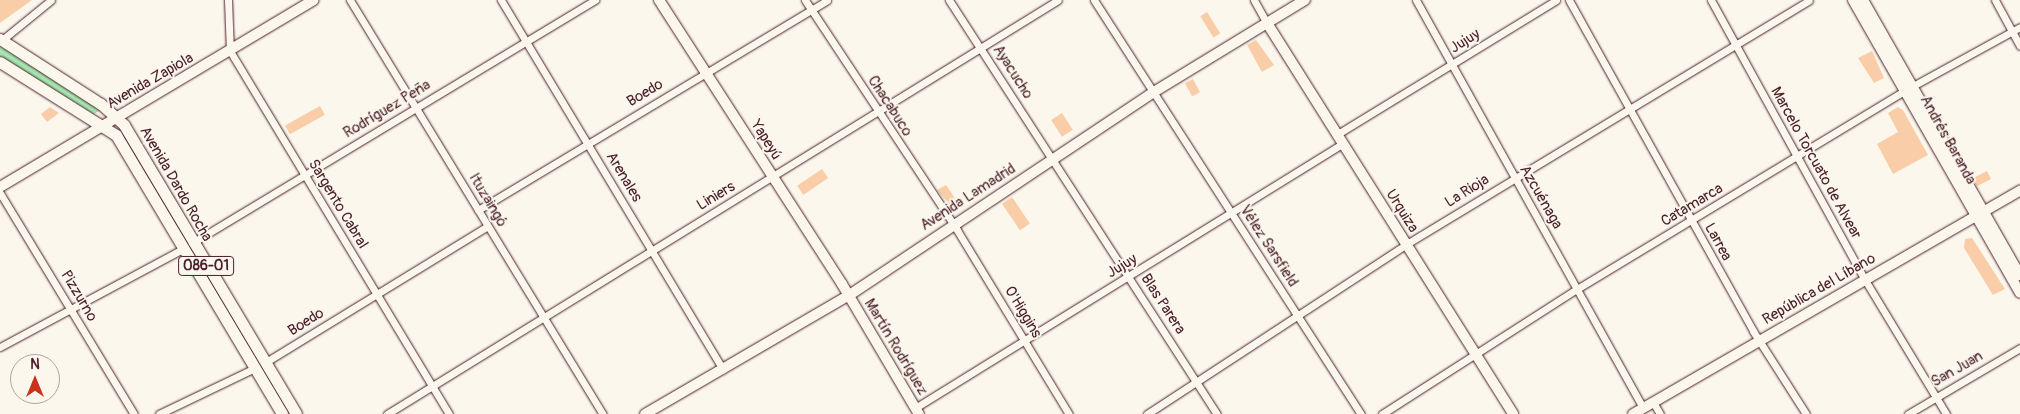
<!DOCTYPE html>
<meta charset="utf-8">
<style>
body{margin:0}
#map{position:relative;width:2020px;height:414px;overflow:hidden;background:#fbf7ec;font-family:Pangolin,sans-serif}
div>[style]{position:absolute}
.green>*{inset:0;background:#a5e7b0}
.building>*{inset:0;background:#f9cda8;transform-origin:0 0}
.roads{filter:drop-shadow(0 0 1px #4a1f2b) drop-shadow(0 0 1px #4a1f2b)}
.street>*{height:7px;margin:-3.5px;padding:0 3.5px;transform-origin:3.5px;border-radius:3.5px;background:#fbf7ec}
.secondary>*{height:10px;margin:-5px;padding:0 5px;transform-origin:5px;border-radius:5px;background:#fbf7ec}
.primary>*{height:11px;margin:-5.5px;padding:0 5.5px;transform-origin:5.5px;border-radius:5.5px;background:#fbf7ec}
span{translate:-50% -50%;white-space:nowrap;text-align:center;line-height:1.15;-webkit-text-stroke:4px #fbf7ec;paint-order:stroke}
.shield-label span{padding:1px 4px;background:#fbf7ec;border:1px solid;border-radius:4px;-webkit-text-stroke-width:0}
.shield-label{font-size:14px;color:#4a1f2b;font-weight:700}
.street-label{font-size:15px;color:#4a1f2b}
.north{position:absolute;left:10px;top:354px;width:50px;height:50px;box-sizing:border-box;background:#fbf7ec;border:1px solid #b4a19f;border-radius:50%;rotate:0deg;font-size:14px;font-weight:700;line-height:20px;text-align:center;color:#4a1f2b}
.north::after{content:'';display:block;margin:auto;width:18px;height:22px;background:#c8321e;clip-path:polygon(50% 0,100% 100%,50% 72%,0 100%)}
</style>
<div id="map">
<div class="green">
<div style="clip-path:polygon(0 46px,98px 108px,99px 111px,94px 114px,0 57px)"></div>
</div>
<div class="building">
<div style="clip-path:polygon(0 0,32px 0,0 23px)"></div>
<div style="left:1207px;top:12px;width:25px;height:8px;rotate:58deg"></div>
<div style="clip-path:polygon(1256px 40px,1274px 65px,1262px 72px,1247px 45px)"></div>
<div style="clip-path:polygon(1872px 51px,1884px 78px,1874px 83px,1858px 58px)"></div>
<div style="left:1193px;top:79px;width:15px;height:9px;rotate:62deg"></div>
<div style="left:320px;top:106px;width:10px;height:40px;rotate:61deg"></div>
<div style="clip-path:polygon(50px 107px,59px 113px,47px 122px,41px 114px)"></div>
<div style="clip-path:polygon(1898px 107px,1903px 110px,1928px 155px,1893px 174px,1877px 144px,1898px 132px,1888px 113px)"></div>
<div style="left:1062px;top:113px;width:20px;height:13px;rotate:57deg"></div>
<div style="left:822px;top:169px;width:11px;height:30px;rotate:56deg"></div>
<div style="left:1987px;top:171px;width:9px;height:16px;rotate:63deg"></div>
<div style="clip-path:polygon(946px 185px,959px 204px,953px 208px,937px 190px)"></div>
<div style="left:1012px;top:197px;width:32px;height:12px;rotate:56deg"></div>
<div style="clip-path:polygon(1972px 238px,2005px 289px,1993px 295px,1964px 248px,1965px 239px)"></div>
</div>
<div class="roads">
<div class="street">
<div style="left:228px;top:0;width:51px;rotate:87.8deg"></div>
<div style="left:230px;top:51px;width:424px;rotate:58.9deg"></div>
<div style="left:350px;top:0;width:485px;rotate:58.6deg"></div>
<div style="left:501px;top:0;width:431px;rotate:59deg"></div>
<div style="left:805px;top:0;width:276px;rotate:56.5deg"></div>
<div style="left:957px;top:230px;width:215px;rotate:58.7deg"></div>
<div style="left:949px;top:0;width:493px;rotate:57.1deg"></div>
<div style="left:1094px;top:0;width:493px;rotate:57.2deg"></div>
<div style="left:1254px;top:0;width:26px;rotate:61deg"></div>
<div style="left:1416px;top:0;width:467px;rotate:60.9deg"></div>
<div style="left:1569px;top:0;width:379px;rotate:60.9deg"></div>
<div style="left:1753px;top:331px;width:98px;rotate:57.4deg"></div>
<div style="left:1711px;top:0;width:320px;rotate:61.2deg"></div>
<div style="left:1865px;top:280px;width:157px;rotate:58.8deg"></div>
<div style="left:1995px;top:0;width:52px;rotate:61.5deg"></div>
<div style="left:2px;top:40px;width:63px;rotate:-39.2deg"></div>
<div style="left:1336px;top:135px;width:258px;rotate:-31.5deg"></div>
<div style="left:0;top:193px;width:258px;rotate:58.8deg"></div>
<div style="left:478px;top:210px;width:407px;rotate:-31deg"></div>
<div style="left:192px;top:243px;width:471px;rotate:-31.1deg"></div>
<div style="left:0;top:347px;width:208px;rotate:-28.2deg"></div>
<div style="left:266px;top:362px;width:260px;rotate:-31.5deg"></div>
<div style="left:1653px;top:402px;width:14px;rotate:60deg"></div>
<div style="left:915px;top:408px;width:502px;rotate:-31.73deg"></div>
<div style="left:159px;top:414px;width:106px;rotate:-25.6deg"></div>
<div style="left:387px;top:414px;width:788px;rotate:-31.67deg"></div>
<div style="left:1147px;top:414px;width:308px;rotate:-33.2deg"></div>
<div style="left:1405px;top:245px;width:472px;rotate:-31.2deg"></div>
<div style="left:1382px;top:414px;width:232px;rotate:-32.7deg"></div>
<div style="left:1577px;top:289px;width:390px;rotate:-31.2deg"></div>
<div style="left:1911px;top:87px;width:124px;rotate:-28.8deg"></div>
<div style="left:1908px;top:414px;width:130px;rotate:-30.5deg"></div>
</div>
<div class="secondary">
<div style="left:659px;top:0;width:338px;rotate:57.2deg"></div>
<div style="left:842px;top:284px;width:151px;rotate:59.4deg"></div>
<div style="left:1853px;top:0;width:337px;rotate:60.3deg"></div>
<div style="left:1863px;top:0;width:317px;rotate:60.3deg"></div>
<div style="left:1267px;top:23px;width:462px;rotate:57.8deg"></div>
<div style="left:0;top:187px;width:365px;rotate:-30.8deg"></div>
<div style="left:645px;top:414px;width:235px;rotate:-30.2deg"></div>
<div style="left:848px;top:296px;width:368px;rotate:-33.7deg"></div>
<div style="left:1154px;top:92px;width:177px;rotate:-31.4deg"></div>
<div style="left:1633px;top:414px;width:447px;rotate:-30deg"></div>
</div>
<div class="primary">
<div style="left:0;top:39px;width:120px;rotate:32.8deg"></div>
<div style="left:101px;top:104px;width:31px;rotate:42deg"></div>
<div style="left:124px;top:125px;width:336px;rotate:59.2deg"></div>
<div style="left:0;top:62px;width:137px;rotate:32.2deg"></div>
<div style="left:116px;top:135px;width:325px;rotate:59.2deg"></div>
</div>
</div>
<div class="shield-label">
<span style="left:206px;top:266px">086-01</span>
</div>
<div class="street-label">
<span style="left:1465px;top:41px;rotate:-32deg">Jujuy</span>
<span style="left:1013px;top:72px;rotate:57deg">Ayacucho</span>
<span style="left:150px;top:81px;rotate:-30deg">Avenida Zapiola</span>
<span style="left:645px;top:93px;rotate:-31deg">Boedo</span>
<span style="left:890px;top:106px;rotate:57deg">Chacabuco</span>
<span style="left:387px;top:109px;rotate:-31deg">Rodríguez Peña</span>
<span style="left:766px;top:140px;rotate:58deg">Yapeyú</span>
<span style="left:1948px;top:140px;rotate:61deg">Andrés Baranda</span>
<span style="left:1816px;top:163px;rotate:61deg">Marcelo Torcuato de Alvear</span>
<span style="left:624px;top:177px;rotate:59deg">Arenales</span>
<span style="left:176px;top:184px;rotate:60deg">Avenida Dardo Rocha</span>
<span style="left:1467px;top:191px;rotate:-32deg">La Rioja</span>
<span style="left:716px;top:196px;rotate:-31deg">Liniers</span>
<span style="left:968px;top:197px;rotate:-33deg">Avenida Lamadrid</span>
<span style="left:1541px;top:197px;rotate:60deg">Azcuénaga</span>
<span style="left:488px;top:200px;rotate:59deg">Ituzaingó</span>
<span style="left:338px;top:204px;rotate:59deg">Sargento Cabral</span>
<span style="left:1692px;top:205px;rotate:-31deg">Catamarca</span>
<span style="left:1402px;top:211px;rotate:58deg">Urquiza</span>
<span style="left:1718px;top:242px;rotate:61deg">Larrea</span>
<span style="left:1269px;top:246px;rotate:57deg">Vélez Sarsfield</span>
<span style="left:1122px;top:266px;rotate:-31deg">Jujuy</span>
<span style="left:1819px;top:289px;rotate:-30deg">República del Líbano</span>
<span style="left:79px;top:296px;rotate:59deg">Pizzurno</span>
<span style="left:1163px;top:304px;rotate:57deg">Blas Parera</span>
<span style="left:1023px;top:312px;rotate:59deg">O'Higgins</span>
<span style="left:306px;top:322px;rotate:-32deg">Boedo</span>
<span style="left:896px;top:347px;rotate:59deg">Martín Rodríguez</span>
<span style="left:1957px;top:369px;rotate:-30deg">San Juan</span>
</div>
<div class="north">N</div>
</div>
